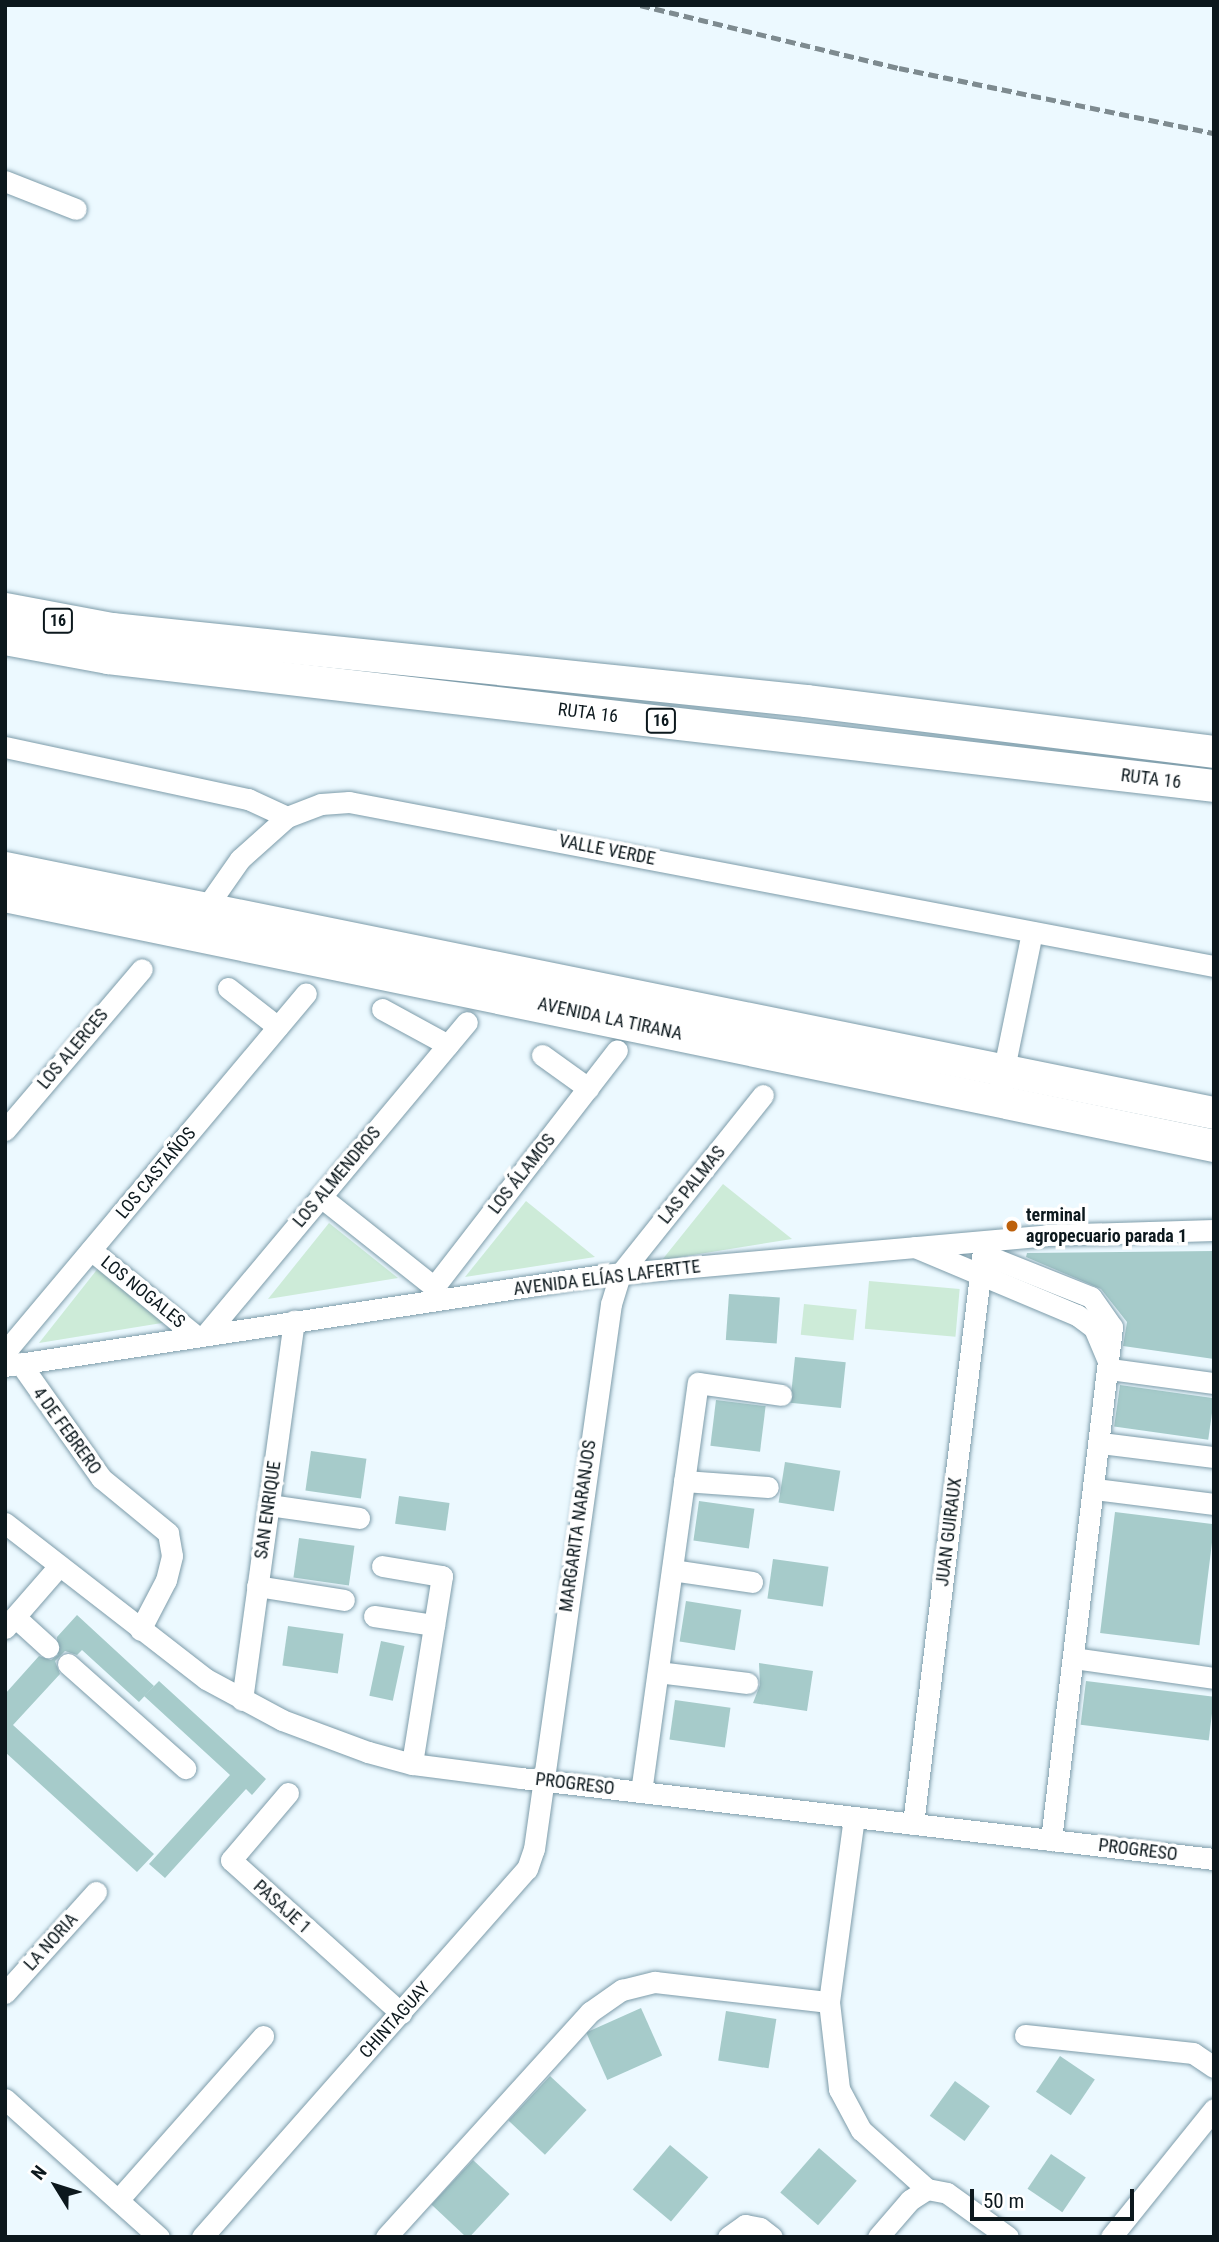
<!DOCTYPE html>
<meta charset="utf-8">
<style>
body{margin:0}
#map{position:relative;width:1219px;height:2242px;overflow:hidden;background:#ecf9ff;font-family:"Roboto Condensed",sans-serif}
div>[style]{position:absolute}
.green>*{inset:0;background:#cdebd8;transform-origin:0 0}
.building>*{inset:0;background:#a6cbca;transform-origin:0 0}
.roads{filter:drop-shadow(0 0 2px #7d9caa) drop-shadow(0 0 2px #7d9caa)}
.minor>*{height:21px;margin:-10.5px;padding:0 10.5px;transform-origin:10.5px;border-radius:10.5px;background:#fff}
.highway>*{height:32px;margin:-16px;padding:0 16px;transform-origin:16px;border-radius:16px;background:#fff}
.rail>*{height:5px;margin-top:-2.5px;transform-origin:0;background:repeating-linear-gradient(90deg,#7e8b90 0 10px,transparent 0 15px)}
.dots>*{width:19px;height:19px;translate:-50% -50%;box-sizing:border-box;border:4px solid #fff;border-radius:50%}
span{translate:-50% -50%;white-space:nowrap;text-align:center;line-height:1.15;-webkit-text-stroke:7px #fff;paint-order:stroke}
.shield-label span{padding:2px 5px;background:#fff;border:2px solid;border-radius:5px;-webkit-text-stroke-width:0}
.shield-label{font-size:16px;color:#0c181d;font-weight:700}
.street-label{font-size:18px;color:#0c181d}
.poi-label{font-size:18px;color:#0c181d;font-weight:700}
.left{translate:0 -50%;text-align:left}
.frame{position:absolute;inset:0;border:7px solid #0c181d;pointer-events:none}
.north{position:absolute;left:21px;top:2151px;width:70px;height:70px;-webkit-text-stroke:5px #fff;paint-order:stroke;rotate:308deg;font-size:19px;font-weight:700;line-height:28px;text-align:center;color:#0c181d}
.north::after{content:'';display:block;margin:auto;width:24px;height:32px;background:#0c181d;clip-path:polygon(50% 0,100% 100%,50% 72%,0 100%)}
.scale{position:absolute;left:970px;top:2189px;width:164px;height:32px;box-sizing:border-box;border:4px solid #0c181d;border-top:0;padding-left:9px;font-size:21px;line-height:24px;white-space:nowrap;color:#0c181d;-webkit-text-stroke:5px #fff;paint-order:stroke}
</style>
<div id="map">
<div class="green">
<div style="clip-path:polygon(723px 1184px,792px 1239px,662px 1260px)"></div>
<div style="clip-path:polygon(526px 1201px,595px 1257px,465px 1277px)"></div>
<div style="clip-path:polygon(329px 1223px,398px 1278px,268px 1299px)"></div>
<div style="clip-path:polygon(99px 1267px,168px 1322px,39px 1343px)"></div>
<div style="left:869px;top:1281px;width:91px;height:48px;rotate:5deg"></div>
<div style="left:804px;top:1304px;width:53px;height:31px;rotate:6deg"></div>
</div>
<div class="building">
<div style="clip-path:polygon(1214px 1251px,1214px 1359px,1123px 1346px,1127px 1322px,1101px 1289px,1026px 1257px,1027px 1253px)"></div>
<div style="left:729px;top:1294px;width:51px;height:46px;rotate:4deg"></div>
<div style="left:795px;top:1357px;width:51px;height:46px;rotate:6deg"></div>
<div style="left:1120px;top:1385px;width:95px;height:42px;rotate:8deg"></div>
<div style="left:716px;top:1400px;width:50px;height:46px;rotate:7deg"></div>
<div style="left:311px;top:1451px;width:56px;height:40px;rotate:8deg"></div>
<div style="left:785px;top:1462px;width:56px;height:41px;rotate:9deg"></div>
<div style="left:399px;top:1496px;width:51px;height:28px;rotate:8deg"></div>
<div style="left:699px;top:1501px;width:56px;height:40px;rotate:8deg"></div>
<div style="left:1115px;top:1512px;width:100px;height:122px;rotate:7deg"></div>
<div style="left:299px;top:1538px;width:56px;height:40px;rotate:8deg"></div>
<div style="left:773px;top:1559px;width:56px;height:40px;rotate:8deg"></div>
<div style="left:686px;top:1601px;width:56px;height:41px;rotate:9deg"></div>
<div style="clip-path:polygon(77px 1615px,154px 1686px,139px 1702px,82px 1650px,77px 1655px,65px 1651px,55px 1661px,60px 1674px,13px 1725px,154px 1854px,137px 1872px,5px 1752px,5px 1694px,39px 1656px,51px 1660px,58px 1655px,57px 1637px)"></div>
<div style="left:288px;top:1626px;width:56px;height:40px;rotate:8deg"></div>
<div style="left:381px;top:1641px;width:24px;height:56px;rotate:12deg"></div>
<div style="clip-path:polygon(759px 1663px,813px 1671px,807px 1711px,753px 1703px,760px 1685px)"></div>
<div style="clip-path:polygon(159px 1681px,266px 1779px,252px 1795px,246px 1789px,165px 1878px,149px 1864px,230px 1775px,144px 1696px)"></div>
<div style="left:1086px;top:1681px;width:129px;height:44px;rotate:7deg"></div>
<div style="left:675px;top:1700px;width:56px;height:40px;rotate:8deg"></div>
<div style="left:641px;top:2008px;width:52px;height:60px;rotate:66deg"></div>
<div style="left:726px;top:2011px;width:51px;height:50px;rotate:9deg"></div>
<div style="left:1060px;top:2056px;width:42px;height:43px;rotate:34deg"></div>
<div style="left:550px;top:2076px;width:50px;height:61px;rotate:43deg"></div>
<div style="left:955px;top:2081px;width:43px;height:43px;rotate:36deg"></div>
<div style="left:670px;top:2145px;width:50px;height:58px;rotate:40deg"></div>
<div style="left:819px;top:2148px;width:50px;height:59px;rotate:41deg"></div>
<div style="left:1051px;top:2154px;width:42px;height:42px;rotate:34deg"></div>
<div style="left:473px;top:2160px;width:50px;height:61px;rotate:43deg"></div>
</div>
<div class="roads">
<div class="minor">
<div style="left:5px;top:181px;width:76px;rotate:21.5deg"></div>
<div style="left:5px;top:747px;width:249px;rotate:12.1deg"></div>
<div style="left:248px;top:799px;width:43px;rotate:24.8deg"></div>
<div style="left:203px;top:919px;width:10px;rotate:-79deg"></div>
<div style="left:205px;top:909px;width:61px;rotate:-55deg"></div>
<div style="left:240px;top:859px;width:63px;rotate:-41.8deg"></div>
<div style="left:287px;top:817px;width:36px;rotate:-21deg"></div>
<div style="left:321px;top:804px;width:28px;rotate:-4deg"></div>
<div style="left:349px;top:802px;width:880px;rotate:10.74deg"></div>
<div style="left:228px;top:988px;width:63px;rotate:38deg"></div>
<div style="left:382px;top:1009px;width:75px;rotate:28.6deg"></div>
<div style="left:542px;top:1055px;width:57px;rotate:35.7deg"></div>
<div style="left:1001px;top:1083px;width:154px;rotate:-78.4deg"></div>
<div style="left:5px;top:1130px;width:211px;rotate:-49.6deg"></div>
<div style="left:321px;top:1197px;width:144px;rotate:38.5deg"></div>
<div style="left:915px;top:1247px;width:176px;rotate:22.8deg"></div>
<div style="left:1077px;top:1315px;width:21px;rotate:37deg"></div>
<div style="left:1094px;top:1328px;width:33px;rotate:67deg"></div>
<div style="left:91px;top:1250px;width:134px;rotate:39.3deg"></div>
<div style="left:983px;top:1254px;width:116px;rotate:21.7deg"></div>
<div style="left:1091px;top:1297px;width:37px;rotate:55deg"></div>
<div style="left:1112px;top:1327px;width:517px;rotate:96.78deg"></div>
<div style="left:436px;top:1300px;width:13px;rotate:-99deg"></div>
<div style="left:434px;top:1287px;width:299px;rotate:-52.3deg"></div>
<div style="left:207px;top:1333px;width:405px;rotate:-50.1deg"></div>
<div style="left:5px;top:1352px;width:468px;rotate:-50deg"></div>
<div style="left:20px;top:1363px;width:141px;rotate:54.8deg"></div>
<div style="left:101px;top:1478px;width:87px;rotate:39.4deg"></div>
<div style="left:168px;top:1533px;width:23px;rotate:80deg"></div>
<div style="left:172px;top:1556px;width:25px;rotate:104deg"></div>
<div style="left:166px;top:1580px;width:56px;rotate:117.5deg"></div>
<div style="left:5px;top:1366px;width:604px;rotate:-8.67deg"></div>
<div style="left:602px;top:1275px;width:446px;rotate:-5.1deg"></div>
<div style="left:1046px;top:1235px;width:168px;rotate:-1.7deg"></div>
<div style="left:1110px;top:1369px;width:105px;rotate:7.7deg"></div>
<div style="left:1101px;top:1443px;width:114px;rotate:7.1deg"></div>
<div style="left:684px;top:1481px;width:84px;rotate:4.1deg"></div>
<div style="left:1095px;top:1489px;width:120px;rotate:7.2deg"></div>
<div style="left:269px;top:1505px;width:91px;rotate:8.2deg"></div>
<div style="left:5px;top:1523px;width:254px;rotate:37.8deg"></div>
<div style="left:206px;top:1679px;width:86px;rotate:28.3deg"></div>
<div style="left:282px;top:1720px;width:92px;rotate:20.4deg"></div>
<div style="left:368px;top:1752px;width:46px;rotate:15.3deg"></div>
<div style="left:412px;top:1764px;width:110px;rotate:7.3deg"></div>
<div style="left:521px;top:1778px;width:698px;rotate:6.67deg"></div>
<div style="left:382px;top:1566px;width:61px;rotate:9.5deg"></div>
<div style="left:442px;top:1576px;width:190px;rotate:99.1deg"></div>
<div style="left:672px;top:1570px;width:81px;rotate:8.5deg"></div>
<div style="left:257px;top:1586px;width:88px;rotate:9.1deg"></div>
<div style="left:374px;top:1616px;width:61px;rotate:8.5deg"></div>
<div style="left:15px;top:1617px;width:45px;rotate:42.3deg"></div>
<div style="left:5px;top:1628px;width:82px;rotate:-48.9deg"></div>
<div style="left:1074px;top:1658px;width:141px;rotate:8.1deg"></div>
<div style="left:68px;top:1664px;width:157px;rotate:41.6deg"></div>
<div style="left:658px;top:1672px;width:90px;rotate:7deg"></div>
<div style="left:242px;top:1700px;width:383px;rotate:-82.2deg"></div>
<div style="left:641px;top:1792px;width:413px;rotate:-82.1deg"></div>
<div style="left:698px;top:1383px;width:84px;rotate:8.2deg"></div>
<div style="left:288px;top:1793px;width:88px;rotate:130.4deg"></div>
<div style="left:231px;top:1860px;width:229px;rotate:42deg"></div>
<div style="left:854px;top:1817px;width:187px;rotate:97.7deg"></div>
<div style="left:829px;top:2002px;width:88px;rotate:83.4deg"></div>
<div style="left:839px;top:2089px;width:47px;rotate:61.8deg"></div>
<div style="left:861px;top:2130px;width:89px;rotate:41.8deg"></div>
<div style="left:913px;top:1824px;width:586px;rotate:-83.04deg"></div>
<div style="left:5px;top:1993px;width:136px;rotate:-48deg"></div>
<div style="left:1025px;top:2035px;width:169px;rotate:6.1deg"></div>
<div style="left:1193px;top:2053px;width:25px;rotate:34deg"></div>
<div style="left:5px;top:2099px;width:207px;rotate:41.9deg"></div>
<div style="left:927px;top:2189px;width:20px;rotate:11deg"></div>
<div style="left:947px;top:2193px;width:75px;rotate:35.8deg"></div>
<div style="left:118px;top:2200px;width:219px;rotate:-48.5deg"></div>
<div style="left:202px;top:2237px;width:491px;rotate:-48.6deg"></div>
<div style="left:527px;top:1869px;width:21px;rotate:-71deg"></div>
<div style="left:534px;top:1849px;width:550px;rotate:-81.96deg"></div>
<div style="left:611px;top:1304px;width:31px;rotate:-73deg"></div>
<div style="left:620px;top:1274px;width:229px;rotate:-51.4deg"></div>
<div style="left:386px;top:2237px;width:304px;rotate:-47.8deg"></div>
<div style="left:590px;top:2012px;width:39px;rotate:-35deg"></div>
<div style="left:622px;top:1990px;width:34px;rotate:-14deg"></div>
<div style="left:655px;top:1982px;width:175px;rotate:6.6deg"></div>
<div style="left:728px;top:2237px;width:21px;rotate:-35deg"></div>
<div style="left:745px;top:2225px;width:15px;rotate:11deg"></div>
<div style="left:760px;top:2228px;width:15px;rotate:37deg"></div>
<div style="left:878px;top:2237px;width:49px;rotate:-49.1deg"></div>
<div style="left:910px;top:2200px;width:20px;rotate:-33deg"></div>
<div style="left:1111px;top:2237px;width:164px;rotate:-51.2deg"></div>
</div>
<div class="highway">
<div style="left:5px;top:609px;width:109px;rotate:10.6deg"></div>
<div style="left:112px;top:629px;width:698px;rotate:5.92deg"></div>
<div style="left:806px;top:701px;width:411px;rotate:7.1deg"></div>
<div style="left:5px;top:639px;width:105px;rotate:10.5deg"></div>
<div style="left:108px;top:658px;width:1113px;rotate:6.6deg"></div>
<div style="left:5px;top:868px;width:1234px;rotate:11.46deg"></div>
<div style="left:5px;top:896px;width:1235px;rotate:11.68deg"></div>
</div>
</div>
<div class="rail">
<div style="left:640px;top:5px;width:267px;rotate:13.7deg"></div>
<div style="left:899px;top:68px;width:322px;rotate:11.7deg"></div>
</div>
<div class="dots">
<div style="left:1012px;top:1226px;background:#bd610c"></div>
</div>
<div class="shield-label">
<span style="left:58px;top:621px">16</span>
<span style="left:661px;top:721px">16</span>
</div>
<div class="street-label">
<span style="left:588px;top:713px;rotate:7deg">RUTA 16</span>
<span style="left:1151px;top:779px;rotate:7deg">RUTA 16</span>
<span style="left:607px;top:850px;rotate:11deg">VALLE VERDE</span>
<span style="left:610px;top:1019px;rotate:12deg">AVENIDA LA TIRANA</span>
<span style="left:73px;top:1049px;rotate:-50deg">LOS ALERCES</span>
<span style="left:156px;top:1173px;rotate:-50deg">LOS CASTAÑOS</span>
<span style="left:522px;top:1174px;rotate:-52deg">LOS ÁLAMOS</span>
<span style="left:337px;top:1177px;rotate:-50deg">LOS ALMENDROS</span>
<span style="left:692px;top:1185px;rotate:-51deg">LAS PALMAS</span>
<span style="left:607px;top:1278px;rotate:-7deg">AVENIDA ELÍAS LAFERTTE</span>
<span style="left:143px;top:1292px;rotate:39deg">LOS NOGALES</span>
<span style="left:67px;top:1431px;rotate:54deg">4 DE FEBRERO</span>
<span style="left:268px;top:1510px;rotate:-82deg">SAN ENRIQUE</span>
<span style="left:578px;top:1526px;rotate:-82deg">MARGARITA NARANJOS</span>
<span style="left:949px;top:1532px;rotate:-83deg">JUAN GUIRAUX</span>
<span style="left:575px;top:1784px;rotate:7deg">PROGRESO</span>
<span style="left:1138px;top:1850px;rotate:7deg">PROGRESO</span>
<span style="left:282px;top:1907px;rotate:42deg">PASAJE 1</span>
<span style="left:51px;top:1942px;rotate:-48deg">LA NORIA</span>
<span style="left:395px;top:2020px;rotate:-48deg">CHINTAGUAY</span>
</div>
<div class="poi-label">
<span class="left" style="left:1026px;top:1226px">terminal<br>agropecuario parada 1</span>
</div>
<div class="frame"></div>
<div class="north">N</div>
<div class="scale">50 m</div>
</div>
